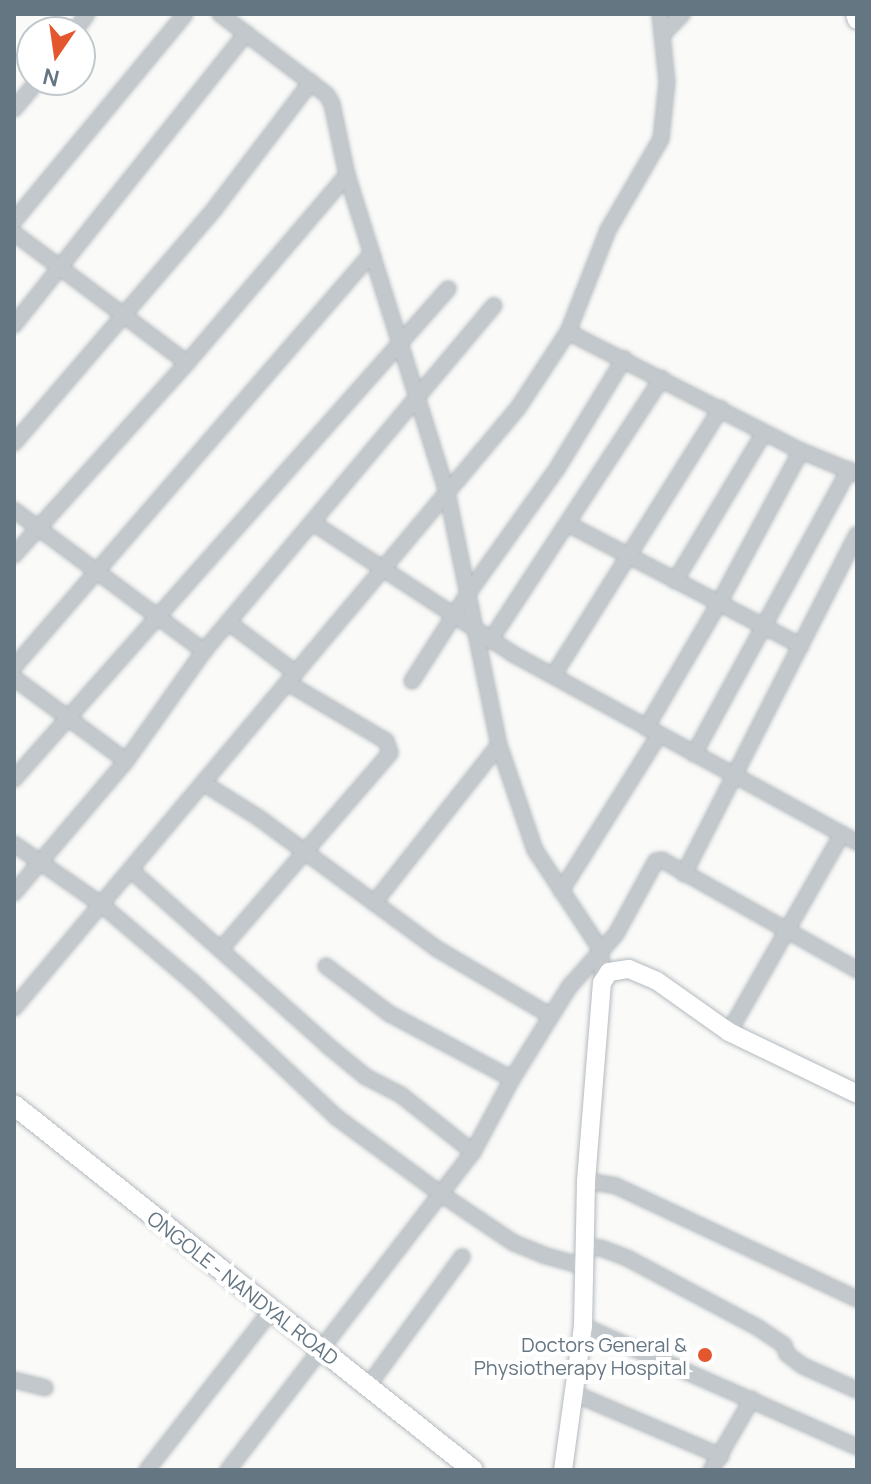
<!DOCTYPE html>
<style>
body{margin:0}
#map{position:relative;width:871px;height:1484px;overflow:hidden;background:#fafaf8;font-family:Manrope,sans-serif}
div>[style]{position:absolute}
.roads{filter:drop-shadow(0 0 2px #b3babf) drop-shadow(0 0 2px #b3babf)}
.street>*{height:14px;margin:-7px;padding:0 7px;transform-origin:7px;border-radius:7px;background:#c3c8cc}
.secondary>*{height:18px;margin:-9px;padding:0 9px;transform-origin:9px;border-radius:9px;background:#fff}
.primary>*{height:20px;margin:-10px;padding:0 10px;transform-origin:10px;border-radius:10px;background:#fff}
.dots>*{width:22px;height:22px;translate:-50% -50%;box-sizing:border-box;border:4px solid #fff;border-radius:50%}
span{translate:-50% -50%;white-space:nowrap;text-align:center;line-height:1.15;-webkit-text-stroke:8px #fff;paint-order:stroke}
.street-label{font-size:20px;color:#657683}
.poi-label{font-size:20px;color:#657683}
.right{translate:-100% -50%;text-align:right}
.frame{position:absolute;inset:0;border:16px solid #657683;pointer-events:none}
.north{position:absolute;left:16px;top:16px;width:80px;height:80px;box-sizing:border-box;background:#fff;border:2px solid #c1c8cd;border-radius:50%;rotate:193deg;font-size:22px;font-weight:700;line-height:32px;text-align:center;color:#657683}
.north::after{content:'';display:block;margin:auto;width:28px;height:36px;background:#e4572e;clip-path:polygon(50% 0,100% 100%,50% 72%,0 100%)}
</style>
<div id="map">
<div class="roads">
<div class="street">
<div style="left:220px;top:14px;width:134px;rotate:37.1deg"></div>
<div style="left:327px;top:95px;width:10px;rotate:61deg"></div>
<div style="left:332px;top:104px;width:73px;rotate:78.1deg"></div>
<div style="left:347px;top:175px;width:332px;rotate:72.5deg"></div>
<div style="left:447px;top:492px;width:258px;rotate:78.4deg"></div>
<div style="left:499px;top:745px;width:111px;rotate:71.1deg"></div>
<div style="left:535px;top:850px;width:120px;rotate:56.6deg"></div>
<div style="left:601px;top:950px;width:33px;rotate:88deg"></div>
<div style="left:74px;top:32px;width:22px;rotate:-54deg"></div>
<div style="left:663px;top:34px;width:28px;rotate:-46deg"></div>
<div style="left:14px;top:109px;width:38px;rotate:-50deg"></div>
<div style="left:14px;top:221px;width:268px;rotate:-50.4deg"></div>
<div style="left:14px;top:233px;width:216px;rotate:36.9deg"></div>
<div style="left:14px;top:325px;width:373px;rotate:-51.5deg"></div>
<div style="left:568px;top:332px;width:110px;rotate:-68.6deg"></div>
<div style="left:608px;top:230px;width:105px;rotate:-59.8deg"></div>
<div style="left:661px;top:139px;width:57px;rotate:-84deg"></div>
<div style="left:667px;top:82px;width:68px;rotate:-95.9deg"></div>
<div style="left:14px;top:443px;width:311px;rotate:-49.4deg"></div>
<div style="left:216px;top:207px;width:157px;rotate:-52.8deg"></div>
<div style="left:14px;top:510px;width:237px;rotate:36.6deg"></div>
<div style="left:313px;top:523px;width:239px;rotate:33.2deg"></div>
<div style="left:513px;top:654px;width:392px;rotate:28.7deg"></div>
<div style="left:568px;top:524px;width:263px;rotate:27.6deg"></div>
<div style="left:14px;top:555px;width:258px;rotate:-48deg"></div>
<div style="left:187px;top:363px;width:247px;rotate:-49.6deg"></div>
<div style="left:675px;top:581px;width:173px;rotate:-59deg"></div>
<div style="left:228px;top:622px;width:85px;rotate:36.9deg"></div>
<div style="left:490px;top:641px;width:314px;rotate:-56.8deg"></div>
<div style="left:14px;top:667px;width:547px;rotate:-49.15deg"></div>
<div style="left:553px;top:676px;width:316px;rotate:-57.9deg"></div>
<div style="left:14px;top:678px;width:139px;rotate:36.5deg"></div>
<div style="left:412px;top:681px;width:106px;rotate:-57.4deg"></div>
<div style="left:469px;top:592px;width:153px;rotate:-54.5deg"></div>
<div style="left:558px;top:467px;width:127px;rotate:-58.6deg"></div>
<div style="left:646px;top:728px;width:143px;rotate:-59.7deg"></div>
<div style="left:718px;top:605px;width:175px;rotate:-61.7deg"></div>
<div style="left:694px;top:754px;width:324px;rotate:-61.4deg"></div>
<div style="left:14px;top:779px;width:655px;rotate:-48.47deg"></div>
<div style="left:203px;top:783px;width:66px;rotate:32deg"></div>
<div style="left:259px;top:818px;width:223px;rotate:36.3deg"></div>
<div style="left:439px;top:950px;width:130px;rotate:30.5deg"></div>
<div style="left:14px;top:844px;width:107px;rotate:34.7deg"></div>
<div style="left:102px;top:905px;width:121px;rotate:40.3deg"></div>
<div style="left:194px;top:983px;width:195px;rotate:43.3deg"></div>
<div style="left:336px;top:1117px;width:130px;rotate:36.3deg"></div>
<div style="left:441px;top:1194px;width:88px;rotate:33.9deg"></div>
<div style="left:514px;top:1243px;width:31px;rotate:22deg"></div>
<div style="left:543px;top:1255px;width:41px;rotate:15.4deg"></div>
<div style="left:132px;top:871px;width:261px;rotate:41.7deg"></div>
<div style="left:327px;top:1045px;width:50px;rotate:39.4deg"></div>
<div style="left:366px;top:1077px;width:39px;rotate:27deg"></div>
<div style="left:401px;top:1095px;width:92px;rotate:38.4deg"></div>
<div style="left:684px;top:874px;width:381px;rotate:-63deg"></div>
<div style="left:561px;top:891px;width:184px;rotate:-57.9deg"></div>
<div style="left:14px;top:893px;width:173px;rotate:-49.7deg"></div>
<div style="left:126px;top:761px;width:135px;rotate:-54.7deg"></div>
<div style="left:204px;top:651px;width:451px;rotate:-50deg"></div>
<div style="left:374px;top:903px;width:201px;rotate:-51.7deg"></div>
<div style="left:221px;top:949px;width:259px;rotate:-49.2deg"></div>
<div style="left:390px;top:753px;width:13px;rotate:-108deg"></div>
<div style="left:386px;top:741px;width:114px;rotate:-149.4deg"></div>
<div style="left:326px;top:966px;width:80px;rotate:36.9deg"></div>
<div style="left:390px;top:1014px;width:138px;rotate:28deg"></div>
<div style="left:14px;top:1008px;width:784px;rotate:-49.97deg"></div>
<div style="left:518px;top:408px;width:91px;rotate:-56.7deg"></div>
<div style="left:568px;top:332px;width:262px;rotate:27.1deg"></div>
<div style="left:801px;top:451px;width:61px;rotate:22.3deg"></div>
<div style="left:729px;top:1032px;width:228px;rotate:-60.3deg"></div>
<div style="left:586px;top:1181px;width:30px;rotate:9deg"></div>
<div style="left:616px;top:1186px;width:266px;rotate:25.1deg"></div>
<div style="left:584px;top:1247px;width:17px;rotate:3deg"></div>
<div style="left:601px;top:1248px;width:30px;rotate:21deg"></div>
<div style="left:629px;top:1259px;width:145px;rotate:28deg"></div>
<div style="left:757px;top:1327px;width:32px;rotate:34deg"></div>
<div style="left:784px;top:1345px;width:9px;rotate:72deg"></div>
<div style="left:787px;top:1354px;width:20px;rotate:37deg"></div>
<div style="left:803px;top:1366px;width:59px;rotate:24deg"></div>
<div style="left:583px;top:1326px;width:300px;rotate:23.8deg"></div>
<div style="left:14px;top:1380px;width:32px;rotate:14deg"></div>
<div style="left:368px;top:1386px;width:160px;rotate:-53.9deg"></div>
<div style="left:573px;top:1393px;width:161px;rotate:23.1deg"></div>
<div style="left:147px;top:1470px;width:202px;rotate:-52.1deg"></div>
<div style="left:228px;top:1470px;width:401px;rotate:-52.4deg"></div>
<div style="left:473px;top:1152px;width:83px;rotate:-61.9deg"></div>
<div style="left:512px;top:1079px;width:74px;rotate:-58.2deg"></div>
<div style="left:551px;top:1016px;width:36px;rotate:-58deg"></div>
<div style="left:570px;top:986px;width:69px;rotate:-48.5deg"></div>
<div style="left:616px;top:934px;width:83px;rotate:-61.3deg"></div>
<div style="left:656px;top:861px;width:6px;rotate:-9deg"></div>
<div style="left:662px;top:860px;width:224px;rotate:29.4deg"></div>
<div style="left:711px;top:1470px;width:82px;rotate:-60deg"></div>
</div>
<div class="secondary">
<div style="left:855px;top:14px;width:6px;rotate:72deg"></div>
<div style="left:563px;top:1470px;width:145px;rotate:-82.1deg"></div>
<div style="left:583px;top:1326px;width:145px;rotate:-88.8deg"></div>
<div style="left:586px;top:1181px;width:199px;rotate:-85.4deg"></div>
<div style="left:602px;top:983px;width:13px;rotate:-58deg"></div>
<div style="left:609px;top:972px;width:20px;rotate:-9deg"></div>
<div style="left:629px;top:969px;width:30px;rotate:23deg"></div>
<div style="left:657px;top:981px;width:88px;rotate:35.3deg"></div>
<div style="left:729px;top:1032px;width:142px;rotate:25.8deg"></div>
</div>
<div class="primary">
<div style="left:14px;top:1105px;width:586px;rotate:38.49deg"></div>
</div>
</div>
<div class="dots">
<div style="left:705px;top:1355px;background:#e4572e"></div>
</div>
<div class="street-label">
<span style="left:243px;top:1288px;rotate:38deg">ONGOLE - NANDYAL ROAD</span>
</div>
<div class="poi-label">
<span class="right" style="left:687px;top:1356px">Doctors General &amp;<br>Physiotherapy Hospital</span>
</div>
<div class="frame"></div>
<div class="north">N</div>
</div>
